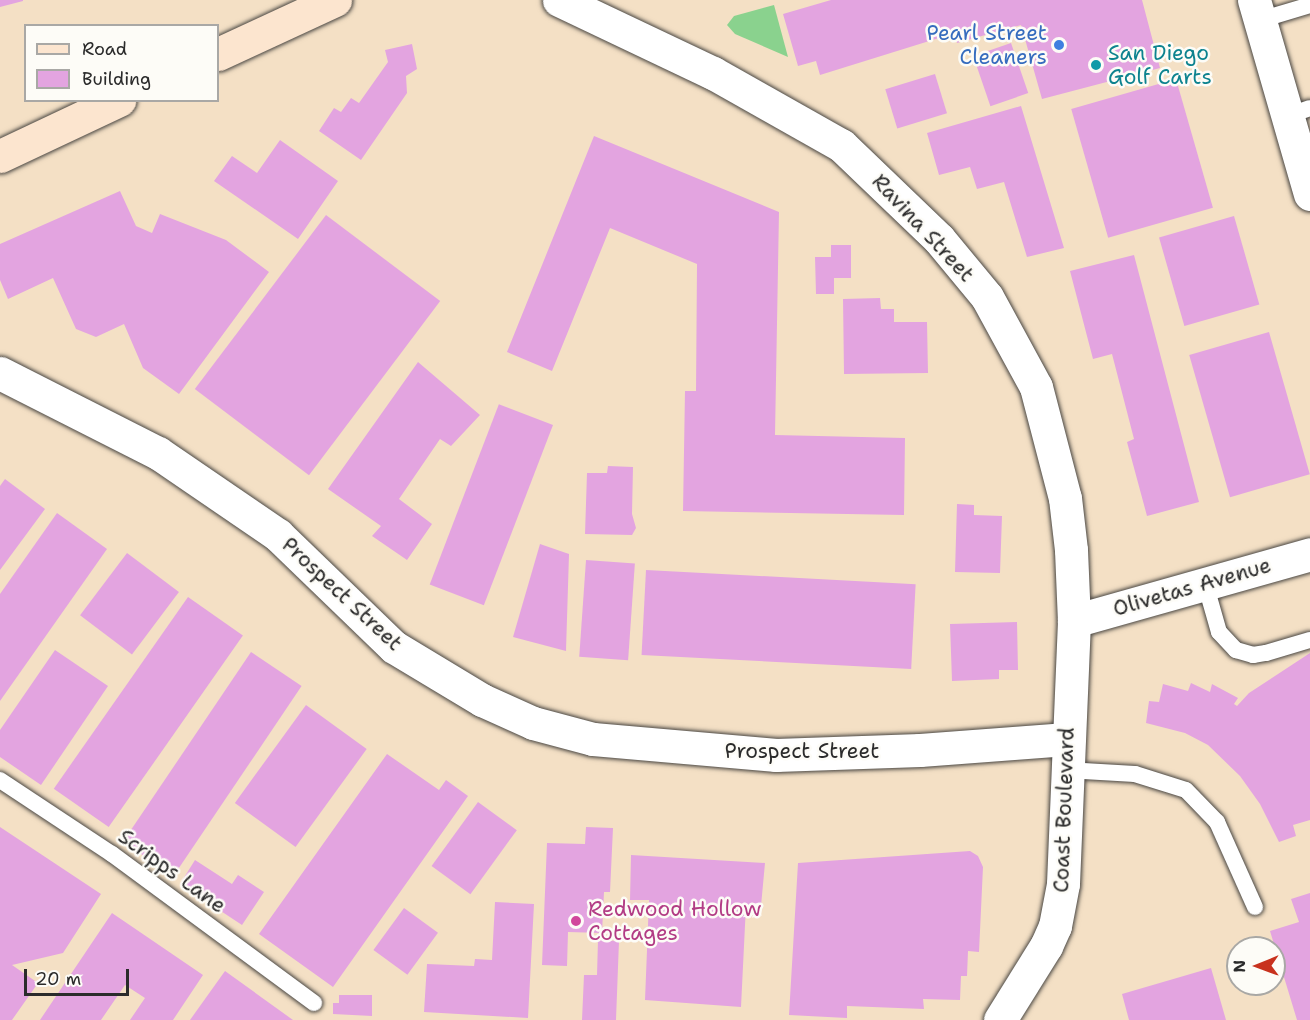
<!DOCTYPE html>
<style>
body{margin:0}
#map{position:relative;width:1310px;height:1020px;overflow:hidden;background:#f4e0c5;font-family:"Shantell Sans",sans-serif}
div>[style]{position:absolute}
.green>*{inset:0;background:#8ad28e}
.building>*{inset:0;background:#e3a4e0;transform-origin:0 0}
.roads{filter:drop-shadow(0 0 2px #494642) drop-shadow(0 0 2px #494642)}
.service>*{height:16px;margin:-8px;padding:0 8px;transform-origin:8px;border-radius:8px;background:#fff}
.tertiary>*{height:33px;margin:-16.5px;padding:0 16.5px;transform-origin:16.5px;border-radius:16.5px;background:#fff}
.secondary>*{height:33px;margin:-16.5px;padding:0 16.5px;transform-origin:16.5px;border-radius:16.5px;background:#fce5cf}
.dots>*{width:16px;height:16px;translate:-50% -50%;box-sizing:border-box;border:3px solid #fdfcf7;border-radius:50%}
span{translate:-50% -50%;white-space:nowrap;text-align:center;line-height:1.15;-webkit-text-stroke:5px #fdfcf7;paint-order:stroke}
.shop-label{font-size:21px;color:#366cbe}
.right{translate:-100% -50%;text-align:right}
.culture-label{font-size:21px;color:#0d838f}
.left{translate:0 -50%;text-align:left}
.street-label{font-size:21px;color:#2b2b2b}
.hotel-label{font-size:21px;color:#b23c85}
.legend{position:absolute;left:24px;top:24px;width:195px;height:78px;box-sizing:border-box;background:#fdfcf7;border:2px solid #a9a8a5;margin:0;padding:8px 10px;list-style:none;font-size:18px;color:#2b2b2b}
.legend li{display:flex;align-items:center;gap:12px;height:30px}
.legend b{width:30px;border:2px solid #a9a8a5}
.north{position:absolute;left:1226px;top:936px;width:60px;height:60px;box-sizing:border-box;background:#fdfcf7;border:2px solid #a9a8a5;border-radius:50%;rotate:269deg;font-size:16px;font-weight:700;line-height:24px;text-align:center;color:#2b2b2b}
.north::after{content:'';display:block;margin:auto;width:21px;height:27px;background:#c8321e;clip-path:polygon(50% 0,100% 100%,50% 72%,0 100%)}
.scale{position:absolute;left:24px;top:969px;width:105px;height:27px;box-sizing:border-box;border:3px solid #2b2b2b;border-top:0;padding-left:8px;font-size:18px;line-height:21px;white-space:nowrap;color:#2b2b2b;-webkit-text-stroke:4px #fdfcf7;paint-order:stroke}
</style>
<div id="map">
<div class="green">
<div style="clip-path:polygon(774px 5px,788px 57px,735px 34px,727px 25px,734px 16px)"></div>
</div>
<div class="building">
<div style="clip-path:polygon(0 0,23px 0,23px 1px,0 7px)"></div>
<div style="clip-path:polygon(831px 0,1142px 0,1160px 68px,1042px 99px,1021px 25px,957px 43px,955px 33px,820px 75px,816px 61px,798px 66px,783px 14px)"></div>
<div style="left:1011px;top:43px;width:53px;height:40px;rotate:71deg"></div>
<div style="clip-path:polygon(412px 44px,417px 69px,406px 76px,407px 93px,361px 160px,319px 131px,334px 108px,341px 112px,351px 98px,359px 103px,388px 62px,385px 50px)"></div>
<div style="left:935px;top:74px;width:41px;height:52px;rotate:73deg"></div>
<div style="left:1176px;top:79px;width:134px;height:109px;rotate:74deg"></div>
<div style="clip-path:polygon(1021px 106px,1064px 248px,1027px 257px,1004px 182px,977px 189px,970px 167px,939px 175px,927px 133px)"></div>
<div style="clip-path:polygon(594px 136px,779px 212px,775px 435px,905px 438px,904px 515px,683px 511px,685px 391px,696px 391px,697px 264px,610px 228px,552px 371px,507px 352px)"></div>
<div style="clip-path:polygon(280px 140px,338px 181px,298px 239px,214px 181px,232px 156px,257px 173px)"></div>
<div style="clip-path:polygon(120px 191px,136px 226px,152px 233px,160px 214px,226px 240px,269px 272px,179px 394px,143px 368px,124px 324px,96px 337px,76px 329px,53px 278px,8px 299px,0 280px,0 244px)"></div>
<div style="left:326px;top:215px;width:143px;height:218px;rotate:37deg"></div>
<div style="left:1234px;top:216px;width:92px;height:78px;rotate:74deg"></div>
<div style="clip-path:polygon(831px 245px,851px 245px,851px 278px,834px 278px,834px 294px,816px 294px,815px 257px,831px 257px)"></div>
<div style="clip-path:polygon(1134px 255px,1199px 502px,1147px 516px,1127px 442px,1134px 439px,1112px 354px,1093px 359px,1070px 271px)"></div>
<div style="clip-path:polygon(880px 298px,881px 309px,894px 309px,894px 322px,927px 322px,928px 373px,844px 374px,843px 299px)"></div>
<div style="left:1269px;top:332px;width:148px;height:83px;rotate:74deg"></div>
<div style="clip-path:polygon(418px 362px,480px 415px,451px 446px,440px 439px,399px 499px,432px 524px,407px 560px,372px 536px,381px 526px,328px 489px)"></div>
<div style="left:553px;top:425px;width:193px;height:58px;rotate:111deg"></div>
<div style="clip-path:polygon(608px 466px,633px 467px,632px 514px,636px 528px,632px 535px,585px 534px,587px 473px,607px 473px)"></div>
<div style="clip-path:polygon(5px 479px,45px 509px,0 570px,0 486px)"></div>
<div style="clip-path:polygon(957px 504px,974px 505px,974px 515px,1002px 516px,1000px 573px,955px 572px)"></div>
<div style="clip-path:polygon(57px 513px,107px 549px,0 701px,0 594px)"></div>
<div style="clip-path:polygon(540px 544px,569px 554px,566px 651px,513px 637px)"></div>
<div style="left:127px;top:553px;width:65px;height:78px;rotate:37deg"></div>
<div style="left:586px;top:560px;width:49px;height:97px;rotate:4deg"></div>
<div style="left:646px;top:570px;width:270px;height:85px;rotate:3deg"></div>
<div style="left:188px;top:597px;width:67px;height:234px;rotate:35deg"></div>
<div style="clip-path:polygon(1017px 622px,1018px 670px,999px 670px,999px 679px,952px 681px,950px 624px)"></div>
<div style="clip-path:polygon(55px 650px,108px 686px,41px 785px,0 757px,0 730px)"></div>
<div style="left:251px;top:652px;width:61px;height:229px;rotate:34deg"></div>
<div style="clip-path:polygon(1310px 653px,1310px 820px,1293px 825px,1296px 836px,1279px 842px,1260px 804px,1240px 776px,1208px 745px,1185px 733px,1146px 723px,1149px 701px,1159px 702px,1163px 684px,1188px 691px,1191px 683px,1210px 692px,1212px 684px,1238px 698px,1234px 704px,1237px 706px,1249px 693px)"></div>
<div style="left:306px;top:705px;width:75px;height:121px;rotate:36deg"></div>
<div style="clip-path:polygon(387px 754px,439px 790px,446px 780px,468px 796px,333px 987px,259px 934px)"></div>
<div style="left:478px;top:802px;width:48px;height:79px;rotate:36deg"></div>
<div style="clip-path:polygon(0 827px,101px 894px,63px 953px,12px 965px,38px 983px,12px 1020px,0 1020px)"></div>
<div style="clip-path:polygon(586px 827px,613px 828px,610px 892px,604px 892px,602px 933px,568px 932px,567px 966px,542px 965px,547px 843px,585px 844px)"></div>
<div style="clip-path:polygon(970px 851px,978px 856px,983px 867px,979px 952px,968px 951px,967px 976px,961px 976px,960px 1000px,923px 999px,924px 1009px,847px 1006px,847px 1018px,789px 1015px,798px 863px)"></div>
<div style="clip-path:polygon(631px 855px,765px 863px,761px 906px,746px 905px,741px 1007px,645px 1000px,649px 900px,630px 900px)"></div>
<div style="clip-path:polygon(195px 860px,232px 884px,238px 875px,264px 892px,242px 925px,180px 884px)"></div>
<div style="clip-path:polygon(1310px 893px,1310px 1020px,1297px 1020px,1270px 931px,1299px 922px,1291px 899px)"></div>
<div style="clip-path:polygon(495px 902px,534px 904px,528px 1018px,424px 1012px,427px 964px,474px 966px,475px 959px,492px 960px)"></div>
<div style="left:404px;top:908px;width:42px;height:52px;rotate:36deg"></div>
<div style="clip-path:polygon(112px 913px,203px 975px,173px 1020px,130px 1020px,145px 998px,125px 985px,101px 1020px,40px 1020px)"></div>
<div style="clip-path:polygon(598px 940px,619px 941px,616px 1020px,582px 1020px,584px 975px,597px 975px)"></div>
<div style="clip-path:polygon(1211px 968px,1226px 1020px,1129px 1020px,1122px 994px)"></div>
<div style="clip-path:polygon(225px 971px,293px 1020px,190px 1020px)"></div>
<div style="clip-path:polygon(339px 995px,372px 995px,372px 1016px,333px 1014px,333px 1003px,339px 1003px)"></div>
</div>
<div class="roads">
<div class="service">
<div style="left:1260px;top:20px;width:52px;rotate:-16.7deg"></div>
<div style="left:1287px;top:116px;width:24px;rotate:-19deg"></div>
<div style="left:1205px;top:583px;width:51px;rotate:74.1deg"></div>
<div style="left:1219px;top:632px;width:25px;rotate:47deg"></div>
<div style="left:1236px;top:650px;width:18px;rotate:16deg"></div>
<div style="left:1253px;top:655px;width:13px;rotate:-9deg"></div>
<div style="left:1266px;top:653px;width:46px;rotate:-16.5deg"></div>
<div style="left:1066px;top:770px;width:69px;rotate:3.3deg"></div>
<div style="left:1135px;top:774px;width:53px;rotate:17.4deg"></div>
<div style="left:1186px;top:790px;width:45px;rotate:45.9deg"></div>
<div style="left:1217px;top:822px;width:93px;rotate:65.9deg"></div>
<div style="left:0;top:780px;width:134px;rotate:33.5deg"></div>
<div style="left:112px;top:854px;width:251px;rotate:36.4deg"></div>
</div>
<div class="tertiary">
<div style="left:559px;top:0;width:170px;rotate:25.4deg"></div>
<div style="left:713px;top:73px;width:147px;rotate:29.4deg"></div>
<div style="left:841px;top:145px;width:136px;rotate:43.8deg"></div>
<div style="left:939px;top:239px;width:75px;rotate:50.4deg"></div>
<div style="left:987px;top:297px;width:102px;rotate:61.4deg"></div>
<div style="left:1036px;top:387px;width:115px;rotate:75.4deg"></div>
<div style="left:1065px;top:498px;width:52px;rotate:83.4deg"></div>
<div style="left:1071px;top:550px;width:71px;rotate:87.6deg"></div>
<div style="left:1074px;top:621px;width:263px;rotate:92.4deg"></div>
<div style="left:1063px;top:884px;width:43px;rotate:100.8deg"></div>
<div style="left:1055px;top:926px;width:22px;rotate:114deg"></div>
<div style="left:1046px;top:946px;width:87px;rotate:121.9deg"></div>
<div style="left:1254px;top:0;width:202px;rotate:73.9deg"></div>
<div style="left:0;top:373px;width:177px;rotate:26.9deg"></div>
<div style="left:158px;top:453px;width:145px;rotate:34.3deg"></div>
<div style="left:278px;top:535px;width:161px;rotate:44deg"></div>
<div style="left:394px;top:647px;width:103px;rotate:31.1deg"></div>
<div style="left:482px;top:700px;width:56px;rotate:24.3deg"></div>
<div style="left:533px;top:723px;width:62px;rotate:14.9deg"></div>
<div style="left:593px;top:739px;width:184px;rotate:5deg"></div>
<div style="left:776px;top:755px;width:144px;rotate:-2deg"></div>
<div style="left:920px;top:750px;width:147px;rotate:-4.3deg"></div>
<div style="left:1074px;top:621px;width:245px;rotate:-15.8deg"></div>
</div>
<div class="secondary">
<div style="left:218px;top:54px;width:129px;rotate:-24.8deg"></div>
<div style="left:0;top:156px;width:132px;rotate:-25.2deg"></div>
</div>
</div>
<div class="dots">
<div style="left:1059px;top:45px;background:#3f7fe0"></div>
<div style="left:1096px;top:65px;background:#0f9aa8"></div>
<div style="left:576px;top:921px;background:#d1479c"></div>
</div>
<div class="shop-label">
<span class="right" style="left:1047px;top:45px">Pearl Street<br>Cleaners</span>
</div>
<div class="culture-label">
<span class="left" style="left:1108px;top:65px">San Diego<br>Golf Carts</span>
</div>
<div class="street-label">
<span style="left:923px;top:228px;rotate:47deg">Ravina Street</span>
<span style="left:1192px;top:587px;rotate:-16deg">Olivetas Avenue</span>
<span style="left:342px;top:594px;rotate:43deg">Prospect Street</span>
<span style="left:802px;top:751px">Prospect Street</span>
<span style="left:1064px;top:810px;rotate:-88deg">Coast Boulevard</span>
<span style="left:172px;top:871px;rotate:36deg">Scripps Lane</span>
</div>
<div class="hotel-label">
<span class="left" style="left:588px;top:921px">Redwood Hollow<br>Cottages</span>
</div>
<ul class="legend">
<li><b style="height:8px;background:#fce5cf"></b>Road</li>
<li><b style="height:16px;background:#e3a4e0"></b>Building</li>
</ul>
<div class="north">N</div>
<div class="scale">20 m</div>
</div>
